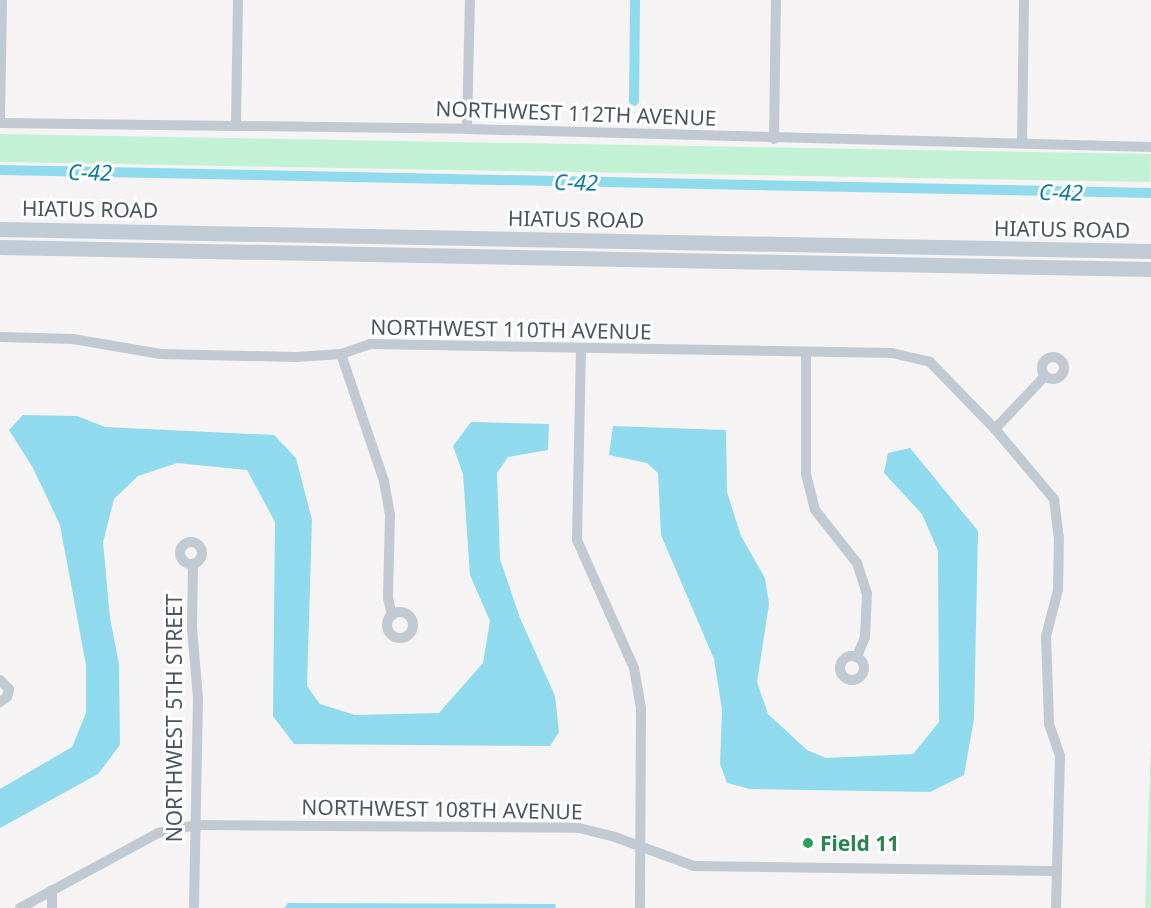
<!DOCTYPE html>
<style>
body{margin:0}
#map{position:relative;width:1151px;height:908px;overflow:hidden;background:#f5f3f3;font-family:"Noto Sans",sans-serif}
div>[style]{position:absolute}
.green>*{inset:0;background:#c3f1d5;transform-origin:0 0}
.water>*{inset:0;background:#90daee}
.canal>*{height:10px;margin:-5px;padding:0 5px;transform-origin:5px;border-radius:5px;background:#90daee}
.street>*{height:10px;margin:-5px;padding:0 5px;transform-origin:5px;border-radius:5px;background:#c1cad2}
.street>.ring{margin:-5px;padding:0;box-sizing:content-box;background:none;border:10px solid #c1cad2;border-radius:50%}
.secondary>*{height:15px;margin:-7.5px;padding:0 7.5px;transform-origin:7.5px;border-radius:7.5px;background:#c1cbd6}
.dots>*{width:16px;height:16px;translate:-50% -50%;box-sizing:border-box;border:3px solid #fff;border-radius:50%}
span{translate:-50% -50%;white-space:nowrap;text-align:center;line-height:1.15;-webkit-text-stroke:6px #fff;paint-order:stroke}
.street-label{font-size:21px;color:#4a5661}
.leisure-label{font-size:21px;color:#27864d;font-weight:700}
.left{translate:0 -50%;text-align:left}
.water-label{font-size:22px;color:#0c7c9b;font-style:italic}
</style>
<div id="map">
<div class="green">
<div style="left:0;top:134px;width:1151px;height:28px;rotate:1deg"></div>
<div style="clip-path:polygon(1151px 742px,1151px 908px,1145px 908px)"></div>
</div>
<div class="water">
<div style="clip-path:polygon(23px 415px,77px 416px,105px 427px,274px 435px,296px 458px,312px 520px,307px 686px,320px 704px,355px 715px,439px 713px,483px 663px,490px 621px,470px 575px,463px 474px,453px 446px,471px 422px,549px 424px,548px 450px,508px 457px,497px 473px,500px 559px,520px 618px,555px 696px,559px 732px,550px 746px,294px 744px,273px 716px,275px 522px,247px 470px,177px 463px,138px 476px,114px 499px,103px 542px,110px 618px,119px 664px,120px 745px,98px 774px,0 828px,0 789px,72px 747px,86px 713px,86px 665px,60px 525px,33px 468px,9px 430px)"></div>
<div style="clip-path:polygon(613px 426px,726px 430px,727px 492px,741px 536px,765px 578px,769px 604px,757px 682px,768px 714px,807px 750px,826px 758px,913px 754px,939px 722px,938px 551px,922px 514px,884px 473px,888px 453px,910px 448px,978px 531px,974px 719px,964px 775px,930px 792px,750px 789px,727px 783px,720px 764px,722px 710px,714px 659px,661px 535px,658px 473px,647px 463px,609px 455px)"></div>
<div style="clip-path:polygon(288px 903px,555px 904px,556px 908px,284px 908px)"></div>
</div>
<div class="canal">
<div style="left:634px;top:101px;width:101px;rotate:-89.4deg"></div>
<div style="left:0;top:170px;width:1151px;rotate:1.14deg"></div>
</div>
<div class="street">
<div style="left:0;top:117px;width:117px;rotate:-89deg"></div>
<div style="left:0;top:123px;width:467px;rotate:0.7deg"></div>
<div style="left:467px;top:129px;width:684px;rotate:1.51deg"></div>
<div style="left:236px;top:126px;width:126px;rotate:-89.1deg"></div>
<div style="left:467px;top:129px;width:129px;rotate:-88.7deg"></div>
<div style="left:774px;top:139px;width:139px;rotate:-89.2deg"></div>
<div style="left:1022px;top:143px;width:143px;rotate:-89.2deg"></div>
<div style="left:0;top:337px;width:73px;rotate:1.6deg"></div>
<div style="left:73px;top:339px;width:89px;rotate:9.7deg"></div>
<div style="left:161px;top:354px;width:135px;rotate:1.3deg"></div>
<div style="left:296px;top:357px;width:45px;rotate:-3.8deg"></div>
<div style="left:341px;top:354px;width:31px;rotate:-19deg"></div>
<div style="left:370px;top:344px;width:522px;rotate:0.99deg"></div>
<div style="left:892px;top:353px;width:39px;rotate:13deg"></div>
<div style="left:930px;top:362px;width:93px;rotate:45.9deg"></div>
<div style="left:995px;top:429px;width:92px;rotate:49.9deg"></div>
<div style="left:1054px;top:499px;width:38px;rotate:83deg"></div>
<div style="left:1059px;top:537px;width:53px;rotate:91.1deg"></div>
<div style="left:1058px;top:590px;width:48px;rotate:104.6deg"></div>
<div style="left:1046px;top:636px;width:88px;rotate:88deg"></div>
<div style="left:1049px;top:724px;width:34px;rotate:71deg"></div>
<div style="left:1060px;top:756px;width:152px;rotate:91.5deg"></div>
<div style="left:581px;top:348px;width:192px;rotate:91.2deg"></div>
<div style="left:577px;top:540px;width:140px;rotate:66deg"></div>
<div style="left:634px;top:668px;width:41px;rotate:80.1deg"></div>
<div style="left:641px;top:708px;width:200px;rotate:90.3deg"></div>
<div style="left:341px;top:354px;width:134px;rotate:71.3deg"></div>
<div style="left:384px;top:481px;width:35px;rotate:80deg"></div>
<div style="left:390px;top:515px;width:83px;rotate:91.4deg"></div>
<div style="left:388px;top:598px;width:18px;rotate:77deg"></div>
<div style="left:806px;top:354px;width:120px;rotate:90deg"></div>
<div style="left:806px;top:474px;width:37px;rotate:76deg"></div>
<div style="left:815px;top:510px;width:68px;rotate:51.6deg"></div>
<div style="left:857px;top:563px;width:33px;rotate:72deg"></div>
<div style="left:867px;top:594px;width:43px;rotate:92.7deg"></div>
<div style="left:865px;top:637px;width:22px;rotate:112deg"></div>
<div class="ring" style="left:1042px;top:357px;width:12px;height:12px"></div>
<div style="left:995px;top:429px;width:73px;rotate:-46.7deg"></div>
<div class="ring" style="left:180px;top:542px;width:12px;height:12px"></div>
<div style="left:193px;top:564px;width:64px;rotate:90.9deg"></div>
<div style="left:192px;top:628px;width:70px;rotate:85.1deg"></div>
<div style="left:198px;top:698px;width:210px;rotate:91.1deg"></div>
<div class="ring" style="left:387px;top:612px;width:16px;height:16px"></div>
<div class="ring" style="left:840px;top:656px;width:14px;height:14px"></div>
<div style="left:0;top:680px;width:13px;rotate:45deg"></div>
<div style="left:9px;top:689px;width:8px;rotate:104deg"></div>
<div style="left:7px;top:697px;width:9px;rotate:144deg"></div>
<div style="left:52px;top:890px;width:18px;rotate:90deg"></div>
<div style="left:20px;top:908px;width:157px;rotate:-28.5deg"></div>
<div style="left:158px;top:833px;width:38px;rotate:-12deg"></div>
<div style="left:195px;top:825px;width:384px;rotate:0.4deg"></div>
<div style="left:579px;top:828px;width:37px;rotate:14deg"></div>
<div style="left:615px;top:837px;width:84px;rotate:20.2deg"></div>
<div style="left:694px;top:866px;width:363px;rotate:0.8deg"></div>
</div>
<div class="secondary">
<div style="left:0;top:229px;width:1151px;rotate:1.1deg"></div>
<div style="left:0;top:247px;width:1151px;rotate:1.1deg"></div>
</div>
<div class="dots">
<div style="left:808px;top:843px;background:#2e9e5b"></div>
</div>
<div class="street-label">
<span style="left:576px;top:113px;rotate:2deg">NORTHWEST 112TH AVENUE</span>
<span style="left:90px;top:209px;rotate:1deg">HIATUS ROAD</span>
<span style="left:576px;top:219px;rotate:1deg">HIATUS ROAD</span>
<span style="left:1062px;top:229px;rotate:1deg">HIATUS ROAD</span>
<span style="left:511px;top:329px;rotate:1deg">NORTHWEST 110TH AVENUE</span>
<span style="left:174px;top:718px;rotate:-90deg">NORTHWEST 5TH STREET</span>
<span style="left:442px;top:809px;rotate:1deg">NORTHWEST 108TH AVENUE</span>
</div>
<div class="leisure-label">
<span class="left" style="left:820px;top:843px">Field 11</span>
</div>
<div class="water-label">
<span style="left:90px;top:172px;rotate:1deg">C-42</span>
<span style="left:576px;top:182px;rotate:1deg">C-42</span>
<span style="left:1061px;top:192px;rotate:1deg">C-42</span>
</div>
</div>
